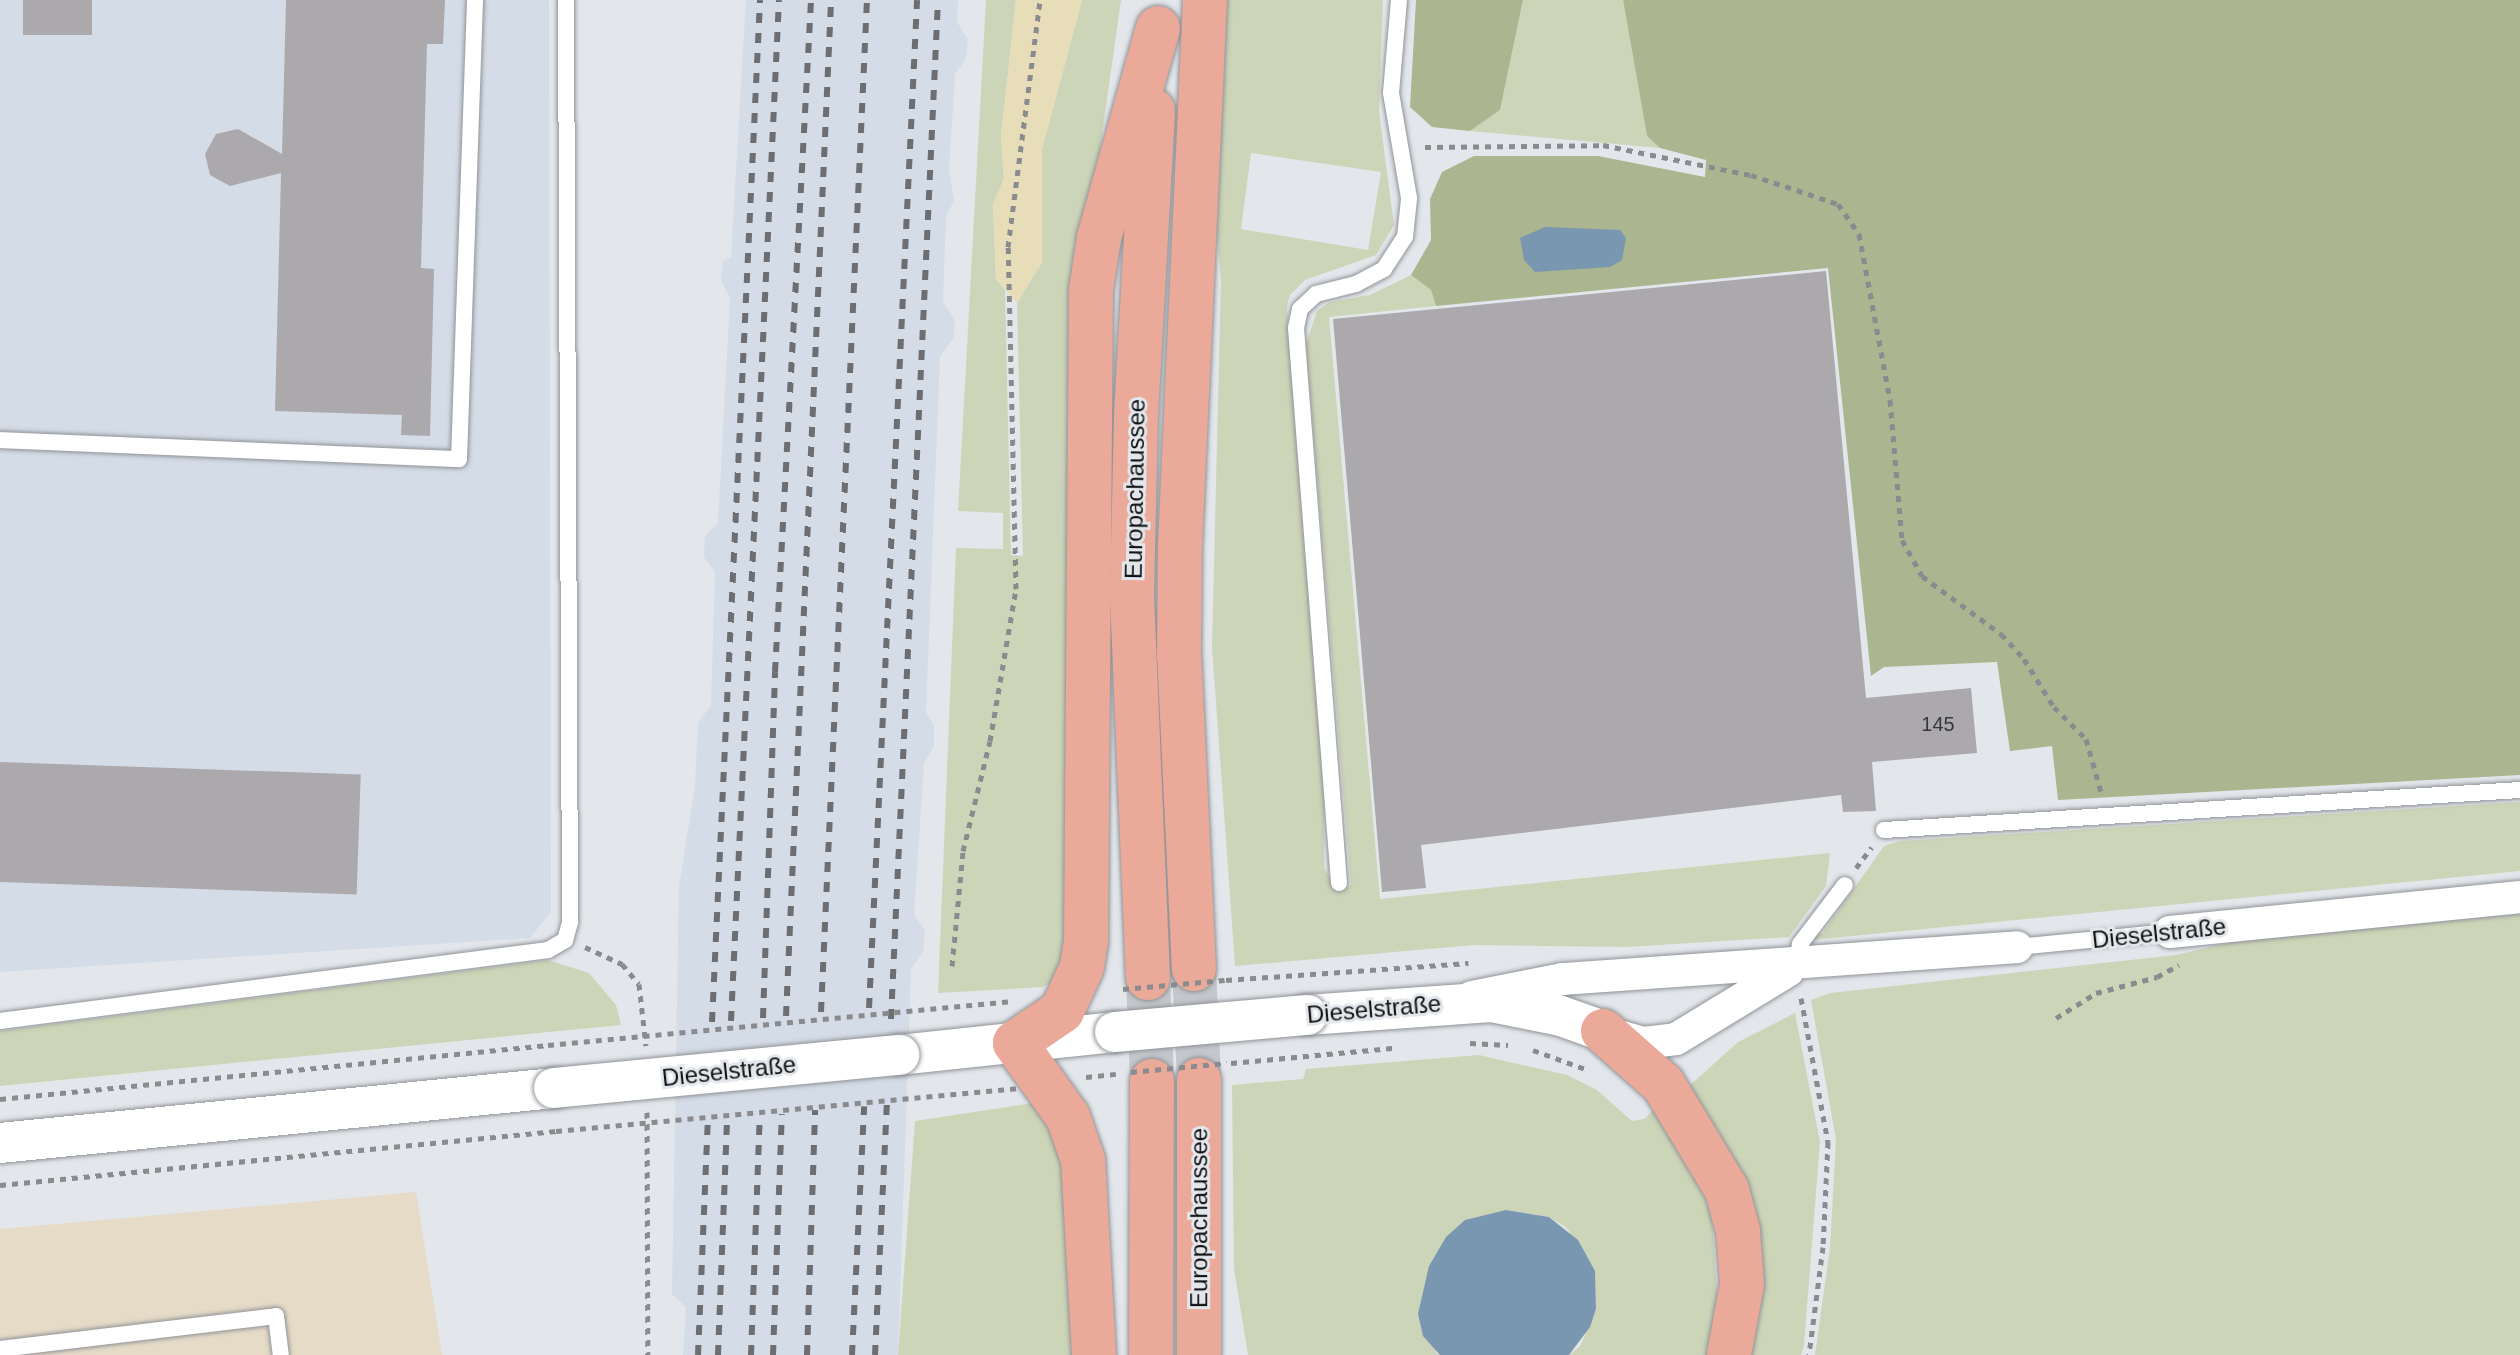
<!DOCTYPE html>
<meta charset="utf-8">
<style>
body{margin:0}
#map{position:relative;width:2520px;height:1355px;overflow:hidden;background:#e3e7eb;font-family:Arial,sans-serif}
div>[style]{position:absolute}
.commercial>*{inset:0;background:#e6dbc7}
.built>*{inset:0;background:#d4dce7}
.green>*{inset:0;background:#cdd5b8}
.forest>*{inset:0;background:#abb590}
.sand>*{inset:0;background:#e7ddb8}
.water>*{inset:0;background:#7997b1}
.building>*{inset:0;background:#aca9ad;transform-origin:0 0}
.primary-tunnel>*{height:44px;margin-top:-22px;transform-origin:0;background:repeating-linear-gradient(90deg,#c4c7cb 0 44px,transparent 0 66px)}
.path>*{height:5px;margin-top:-2.5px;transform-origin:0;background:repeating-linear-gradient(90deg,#898b8e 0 6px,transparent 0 12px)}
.roads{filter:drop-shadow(0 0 2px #909397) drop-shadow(0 0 2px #909397)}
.service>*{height:16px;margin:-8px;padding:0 8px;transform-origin:8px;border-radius:8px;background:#fff}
.minor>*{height:32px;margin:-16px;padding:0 16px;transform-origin:16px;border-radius:16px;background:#fff}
.tertiary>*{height:40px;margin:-20px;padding:0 20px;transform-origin:20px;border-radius:20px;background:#fff}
.primary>*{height:44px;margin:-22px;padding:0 22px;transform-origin:22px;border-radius:22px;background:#eaa999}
.rail>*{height:6px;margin-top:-3px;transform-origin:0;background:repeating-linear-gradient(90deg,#6c6e71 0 10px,transparent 0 20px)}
.path-bridge>*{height:5px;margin-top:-2.5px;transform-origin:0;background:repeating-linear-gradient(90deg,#898b8e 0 6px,transparent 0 12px)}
.bridges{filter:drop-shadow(0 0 2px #909397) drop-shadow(0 0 2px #909397)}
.tertiary-bridge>*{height:40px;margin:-20px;padding:0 20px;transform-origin:20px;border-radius:20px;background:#fff}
span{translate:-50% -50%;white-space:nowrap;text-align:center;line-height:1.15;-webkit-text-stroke:6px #e3e7eb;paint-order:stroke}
.number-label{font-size:20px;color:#38383a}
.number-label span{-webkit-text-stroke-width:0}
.street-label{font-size:24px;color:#111214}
</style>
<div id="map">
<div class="commercial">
<div style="clip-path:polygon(416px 1192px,442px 1355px,0 1355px,0 1229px)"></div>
</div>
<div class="built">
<div style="clip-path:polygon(0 0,549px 0,551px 912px,530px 938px,0 972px)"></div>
<div style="clip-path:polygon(746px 0,958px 0,957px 22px,968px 39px,966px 59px,955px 74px,949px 170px,954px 201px,946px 216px,943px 302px,955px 320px,953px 339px,940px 356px,926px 712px,934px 725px,934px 747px,924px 763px,914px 915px,925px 930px,923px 952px,911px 969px,898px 1355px,683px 1355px,686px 1307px,672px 1294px,679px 886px,695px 787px,698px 723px,711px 705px,715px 572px,704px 557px,705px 536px,718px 523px,730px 299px,721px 280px,723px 261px,731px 257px)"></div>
</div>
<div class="green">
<div style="clip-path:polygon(986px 0,1016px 0,1001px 137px,1004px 179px,993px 204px,996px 279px,1005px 290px,1011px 555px,1023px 556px,1017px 303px,1042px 262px,1042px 149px,1082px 0,1121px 0,1091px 213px,1069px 939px,1057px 980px,1043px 987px,938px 993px,956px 548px,1003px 549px,1003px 513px,958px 511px)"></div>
<div style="clip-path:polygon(evenodd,1227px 0,1383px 0,1379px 111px,1394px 225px,1376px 255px,1305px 280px,1290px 295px,1287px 307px,1325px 747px,1324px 868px,1337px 890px,1351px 885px,1306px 344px,1317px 311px,1330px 302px,1370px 295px,1411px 275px,1431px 290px,1436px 306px,1329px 317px,1380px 899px,1830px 853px,1826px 886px,1789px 937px,1626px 947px,1474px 945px,1235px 966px,1212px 647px,1221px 280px,1216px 225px,1227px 0,1251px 153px,1381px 172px,1368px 250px,1241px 229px,1251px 153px)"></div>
<div style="clip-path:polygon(1523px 0,1623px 0,1647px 136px,1660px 148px,1470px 131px,1500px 110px)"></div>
<div style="clip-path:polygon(2520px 802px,2520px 871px,1811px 940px,1817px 931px,1822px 934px,1884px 846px,1900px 841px)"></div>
<div style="clip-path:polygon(2520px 914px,2520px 1355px,1815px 1355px,1830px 1248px,1836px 1139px,1811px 1000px,1830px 993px,2176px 955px,2232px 942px)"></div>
<div style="clip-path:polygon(548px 960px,589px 973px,616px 1005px,621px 1025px,0 1086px,0 1031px)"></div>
<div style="clip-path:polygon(1795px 1013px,1820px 1142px,1804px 1345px,1801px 1355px,1748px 1355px,1687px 1088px,1738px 1042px)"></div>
<div style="clip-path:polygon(1479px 1055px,1567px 1075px,1597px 1090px,1632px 1121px,1644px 1119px,1653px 1110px,1694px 1168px,1712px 1217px,1718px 1308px,1707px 1355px,1569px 1355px,1580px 1346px,1596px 1310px,1595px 1271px,1566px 1227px,1549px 1217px,1506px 1210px,1436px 1352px,1440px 1355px,1248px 1355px,1234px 1269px,1232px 1085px,1303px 1079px,1306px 1069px)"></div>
<div style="clip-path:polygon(1040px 1102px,1063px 1136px,1081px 1355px,898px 1355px,915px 1121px)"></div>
</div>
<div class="forest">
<div style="clip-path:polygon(1416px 0,1523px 0,1500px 110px,1470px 131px,1432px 127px,1410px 107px)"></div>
<div style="clip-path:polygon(1623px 0,2520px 0,2520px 775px,2058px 800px,2052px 746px,2010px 751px,1997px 662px,1884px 667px,1871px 676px,1828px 268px,1436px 306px,1431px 290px,1411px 275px,1431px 240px,1430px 199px,1442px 172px,1474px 156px,1598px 156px,1705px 177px,1706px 160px,1660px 148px,1647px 136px)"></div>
</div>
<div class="sand">
<div style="clip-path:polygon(1016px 0,1082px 0,1042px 149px,1042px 262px,1017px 303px,996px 279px,993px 204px,1004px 179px,1001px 137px)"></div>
</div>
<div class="water">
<div style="clip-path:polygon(1545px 227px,1620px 230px,1626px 238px,1622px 260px,1610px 267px,1535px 272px,1524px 260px,1520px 238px)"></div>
<div style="clip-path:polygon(1506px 1210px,1549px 1217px,1578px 1240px,1595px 1271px,1596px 1309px,1590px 1327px,1569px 1355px,1440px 1355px,1423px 1336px,1418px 1314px,1429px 1266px,1446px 1237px,1465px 1220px)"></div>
</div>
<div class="building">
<div style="left:23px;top:0;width:69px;height:35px"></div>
<div style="clip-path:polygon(286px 0,445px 0,443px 44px,427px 44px,421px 268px,434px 269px,430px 436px,401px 435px,402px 415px,275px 411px,281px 173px,230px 186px,210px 175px,205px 154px,216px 134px,238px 129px,282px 154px)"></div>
<div style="clip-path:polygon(1826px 271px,1866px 698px,1971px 688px,1977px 753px,1872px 762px,1876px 811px,1843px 812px,1841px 795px,1421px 845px,1426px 888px,1382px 892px,1333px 319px)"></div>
<div style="left:0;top:762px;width:361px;height:120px;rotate:2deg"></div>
</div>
<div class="primary-tunnel">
<div style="left:1194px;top:969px;width:111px;rotate:87.4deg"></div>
<div style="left:1148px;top:978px;width:103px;rotate:87.8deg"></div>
</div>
<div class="path">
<div style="left:1425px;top:147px;width:178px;rotate:-0.6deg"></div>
<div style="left:1603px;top:145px;width:151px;rotate:11.5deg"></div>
<div style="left:1751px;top:175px;width:92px;rotate:18.4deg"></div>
<div style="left:1838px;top:204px;width:37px;rotate:55deg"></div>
<div style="left:1859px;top:234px;width:169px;rotate:79.4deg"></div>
<div style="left:1890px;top:400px;width:141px;rotate:85.1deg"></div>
<div style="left:1902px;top:540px;width:41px;rotate:60.9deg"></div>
<div style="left:1922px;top:576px;width:98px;rotate:36.3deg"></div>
<div style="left:2001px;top:634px;width:34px;rotate:47deg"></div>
<div style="left:2024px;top:659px;width:57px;rotate:58deg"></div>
<div style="left:2054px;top:707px;width:45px;rotate:45deg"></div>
<div style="left:2086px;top:739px;width:55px;rotate:74.2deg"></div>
<div style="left:1856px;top:868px;width:26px;rotate:-53deg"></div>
<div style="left:585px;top:947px;width:41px;rotate:24.7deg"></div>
<div style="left:622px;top:964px;width:26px;rotate:50deg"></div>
<div style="left:639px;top:984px;width:62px;rotate:83.6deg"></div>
<div style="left:952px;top:966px;width:116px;rotate:-84.5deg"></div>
<div style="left:963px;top:851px;width:113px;rotate:-76.2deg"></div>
<div style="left:990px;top:741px;width:154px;rotate:-80.3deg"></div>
<div style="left:1016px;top:589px;width:342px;rotate:-91.3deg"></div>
<div style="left:1008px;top:247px;width:249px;rotate:-82.6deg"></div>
<div style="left:1226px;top:980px;width:243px;rotate:-4deg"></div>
<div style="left:1801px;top:998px;width:147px;rotate:79.4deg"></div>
<div style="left:1828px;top:1142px;width:105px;rotate:92.7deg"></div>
<div style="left:1823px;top:1247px;width:109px;rotate:97.4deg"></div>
<div style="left:2056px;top:1018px;width:47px;rotate:-32deg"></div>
<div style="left:2096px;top:993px;width:63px;rotate:-14.7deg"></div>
<div style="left:2157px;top:977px;width:25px;rotate:-29deg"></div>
<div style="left:1470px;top:1043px;width:38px;rotate:3deg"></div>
<div style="left:1533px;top:1050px;width:59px;rotate:20deg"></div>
<div style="left:1231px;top:1063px;width:162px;rotate:-5.3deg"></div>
<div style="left:1086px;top:1077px;width:30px;rotate:-6deg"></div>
<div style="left:0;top:1099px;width:551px;rotate:-5.63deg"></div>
<div style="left:647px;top:1112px;width:243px;rotate:89.8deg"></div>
<div style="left:0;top:1185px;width:559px;rotate:-5.55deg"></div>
</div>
<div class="roads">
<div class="service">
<div style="left:0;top:440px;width:459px;rotate:2.4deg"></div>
<div style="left:459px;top:459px;width:459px;rotate:-88deg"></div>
<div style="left:1884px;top:830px;width:637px;rotate:-3.6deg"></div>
<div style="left:1339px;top:883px;width:557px;rotate:-94.43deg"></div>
<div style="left:1296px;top:328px;width:19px;rotate:-78deg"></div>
<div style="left:1300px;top:309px;width:22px;rotate:-43deg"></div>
<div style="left:1316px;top:294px;width:41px;rotate:-14deg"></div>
<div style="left:1356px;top:284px;width:32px;rotate:-28deg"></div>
<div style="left:1384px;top:269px;width:38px;rotate:-57deg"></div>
<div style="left:1405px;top:237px;width:39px;rotate:-84deg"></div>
<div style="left:1409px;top:198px;width:107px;rotate:-99.7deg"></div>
<div style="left:1391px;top:93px;width:93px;rotate:-85.1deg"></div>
<div style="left:2017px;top:947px;width:154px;rotate:-5.6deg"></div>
<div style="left:1798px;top:965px;width:21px;rotate:-85deg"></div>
<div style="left:1800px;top:944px;width:74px;rotate:-52.7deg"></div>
<div style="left:0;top:1021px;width:553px;rotate:-7.38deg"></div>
<div style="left:548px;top:950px;width:20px;rotate:-30deg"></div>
<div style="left:565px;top:940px;width:19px;rotate:-74deg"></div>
<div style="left:570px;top:922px;width:922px;rotate:-90.25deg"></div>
<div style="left:0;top:1349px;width:278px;rotate:-6.8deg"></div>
<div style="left:276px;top:1316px;width:39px;rotate:83deg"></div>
</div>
<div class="minor">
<div style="left:2170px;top:932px;width:352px;rotate:-5.7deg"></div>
<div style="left:1472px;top:997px;width:93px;rotate:-11.2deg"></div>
<div style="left:1563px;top:979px;width:455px;rotate:-4deg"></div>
<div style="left:1608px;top:1033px;width:37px;rotate:16deg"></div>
<div style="left:1644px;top:1043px;width:32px;rotate:-7deg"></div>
<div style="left:1676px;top:1039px;width:131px;rotate:-31.3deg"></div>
</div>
<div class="tertiary">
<div style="left:1307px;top:1015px;width:184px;rotate:-4deg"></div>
<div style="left:1491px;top:1002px;width:71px;rotate:11.3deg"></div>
<div style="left:1561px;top:1016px;width:45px;rotate:19.7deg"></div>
<div style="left:899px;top:1055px;width:217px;rotate:-6.1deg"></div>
<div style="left:0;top:1143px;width:557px;rotate:-5.67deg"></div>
</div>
<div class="primary">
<div style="left:1194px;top:969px;width:314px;rotate:-92.7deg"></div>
<div style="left:1179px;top:655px;width:109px;rotate:-89.5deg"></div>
<div style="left:1180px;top:546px;width:547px;rotate:-87.38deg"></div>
<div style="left:1148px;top:978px;width:385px;rotate:-92.4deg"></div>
<div style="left:1132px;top:593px;width:177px;rotate:-88.7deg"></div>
<div style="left:1136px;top:416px;width:306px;rotate:-86.8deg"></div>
<div style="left:1603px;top:1031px;width:80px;rotate:41.5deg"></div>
<div style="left:1663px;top:1084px;width:124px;rotate:58.9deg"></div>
<div style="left:1727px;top:1190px;width:42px;rotate:75deg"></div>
<div style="left:1738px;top:1231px;width:53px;rotate:85.7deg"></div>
<div style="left:1742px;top:1284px;width:72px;rotate:100.4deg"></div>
<div style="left:1094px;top:1355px;width:195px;rotate:-93.2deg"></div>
<div style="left:1083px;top:1160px;width:46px;rotate:-109.2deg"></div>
<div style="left:1068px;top:1117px;width:91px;rotate:-125.6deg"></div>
<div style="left:1015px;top:1043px;width:57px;rotate:-34.2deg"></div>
<div style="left:1062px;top:1011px;width:48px;rotate:-65.6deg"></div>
<div style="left:1082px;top:967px;width:24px;rotate:-81deg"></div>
<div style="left:1086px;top:943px;width:653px;rotate:-89.56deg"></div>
<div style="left:1091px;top:290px;width:53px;rotate:-81.3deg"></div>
<div style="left:1099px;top:238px;width:218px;rotate:-74.3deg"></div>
<div style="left:1151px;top:1355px;width:274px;rotate:-89.8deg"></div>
<div style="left:1199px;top:1355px;width:275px;rotate:-90deg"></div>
</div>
</div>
<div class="rail">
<div style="left:869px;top:1008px;width:1009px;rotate:-87.27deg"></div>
<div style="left:821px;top:1012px;width:1013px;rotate:-87.4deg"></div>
<div style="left:786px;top:1016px;width:1017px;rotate:-87.46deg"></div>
<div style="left:763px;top:1018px;width:346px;rotate:-88deg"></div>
<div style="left:775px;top:672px;width:673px;rotate:-86.93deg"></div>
<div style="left:891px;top:1019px;width:1020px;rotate:-87.36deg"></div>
<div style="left:731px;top:1021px;width:1022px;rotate:-87.31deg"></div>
<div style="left:712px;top:1022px;width:1023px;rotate:-87.31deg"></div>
<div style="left:698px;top:1355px;width:235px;rotate:-87.6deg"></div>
<div style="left:718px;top:1355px;width:237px;rotate:-87.8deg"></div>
<div style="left:751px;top:1355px;width:240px;rotate:-87.9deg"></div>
<div style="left:773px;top:1355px;width:241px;rotate:-87.9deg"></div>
<div style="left:807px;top:1355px;width:245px;rotate:-88.1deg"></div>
<div style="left:852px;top:1355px;width:249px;rotate:-87.2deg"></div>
<div style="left:875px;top:1355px;width:251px;rotate:-87.3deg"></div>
</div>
<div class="path-bridge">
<div style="left:1123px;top:989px;width:102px;rotate:-5deg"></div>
<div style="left:548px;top:1045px;width:467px;rotate:-5.4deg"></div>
<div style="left:1131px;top:1072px;width:96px;rotate:-5.4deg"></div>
<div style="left:556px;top:1131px;width:468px;rotate:-5.3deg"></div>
</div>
<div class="bridges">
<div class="tertiary-bridge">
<div style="left:1115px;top:1032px;width:193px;rotate:-5.1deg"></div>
<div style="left:554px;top:1088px;width:347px;rotate:-5.5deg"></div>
</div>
</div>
<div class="number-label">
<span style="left:1938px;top:724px">145</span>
</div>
<div class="street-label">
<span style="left:1135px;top:489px;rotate:-89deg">Europachaussee</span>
<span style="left:2159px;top:933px;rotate:-6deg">Dieselstraße</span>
<span style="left:1374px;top:1009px;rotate:-5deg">Dieselstraße</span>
<span style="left:729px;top:1071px;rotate:-6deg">Dieselstraße</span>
<span style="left:1199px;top:1218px;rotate:-90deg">Europachaussee</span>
</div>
</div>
